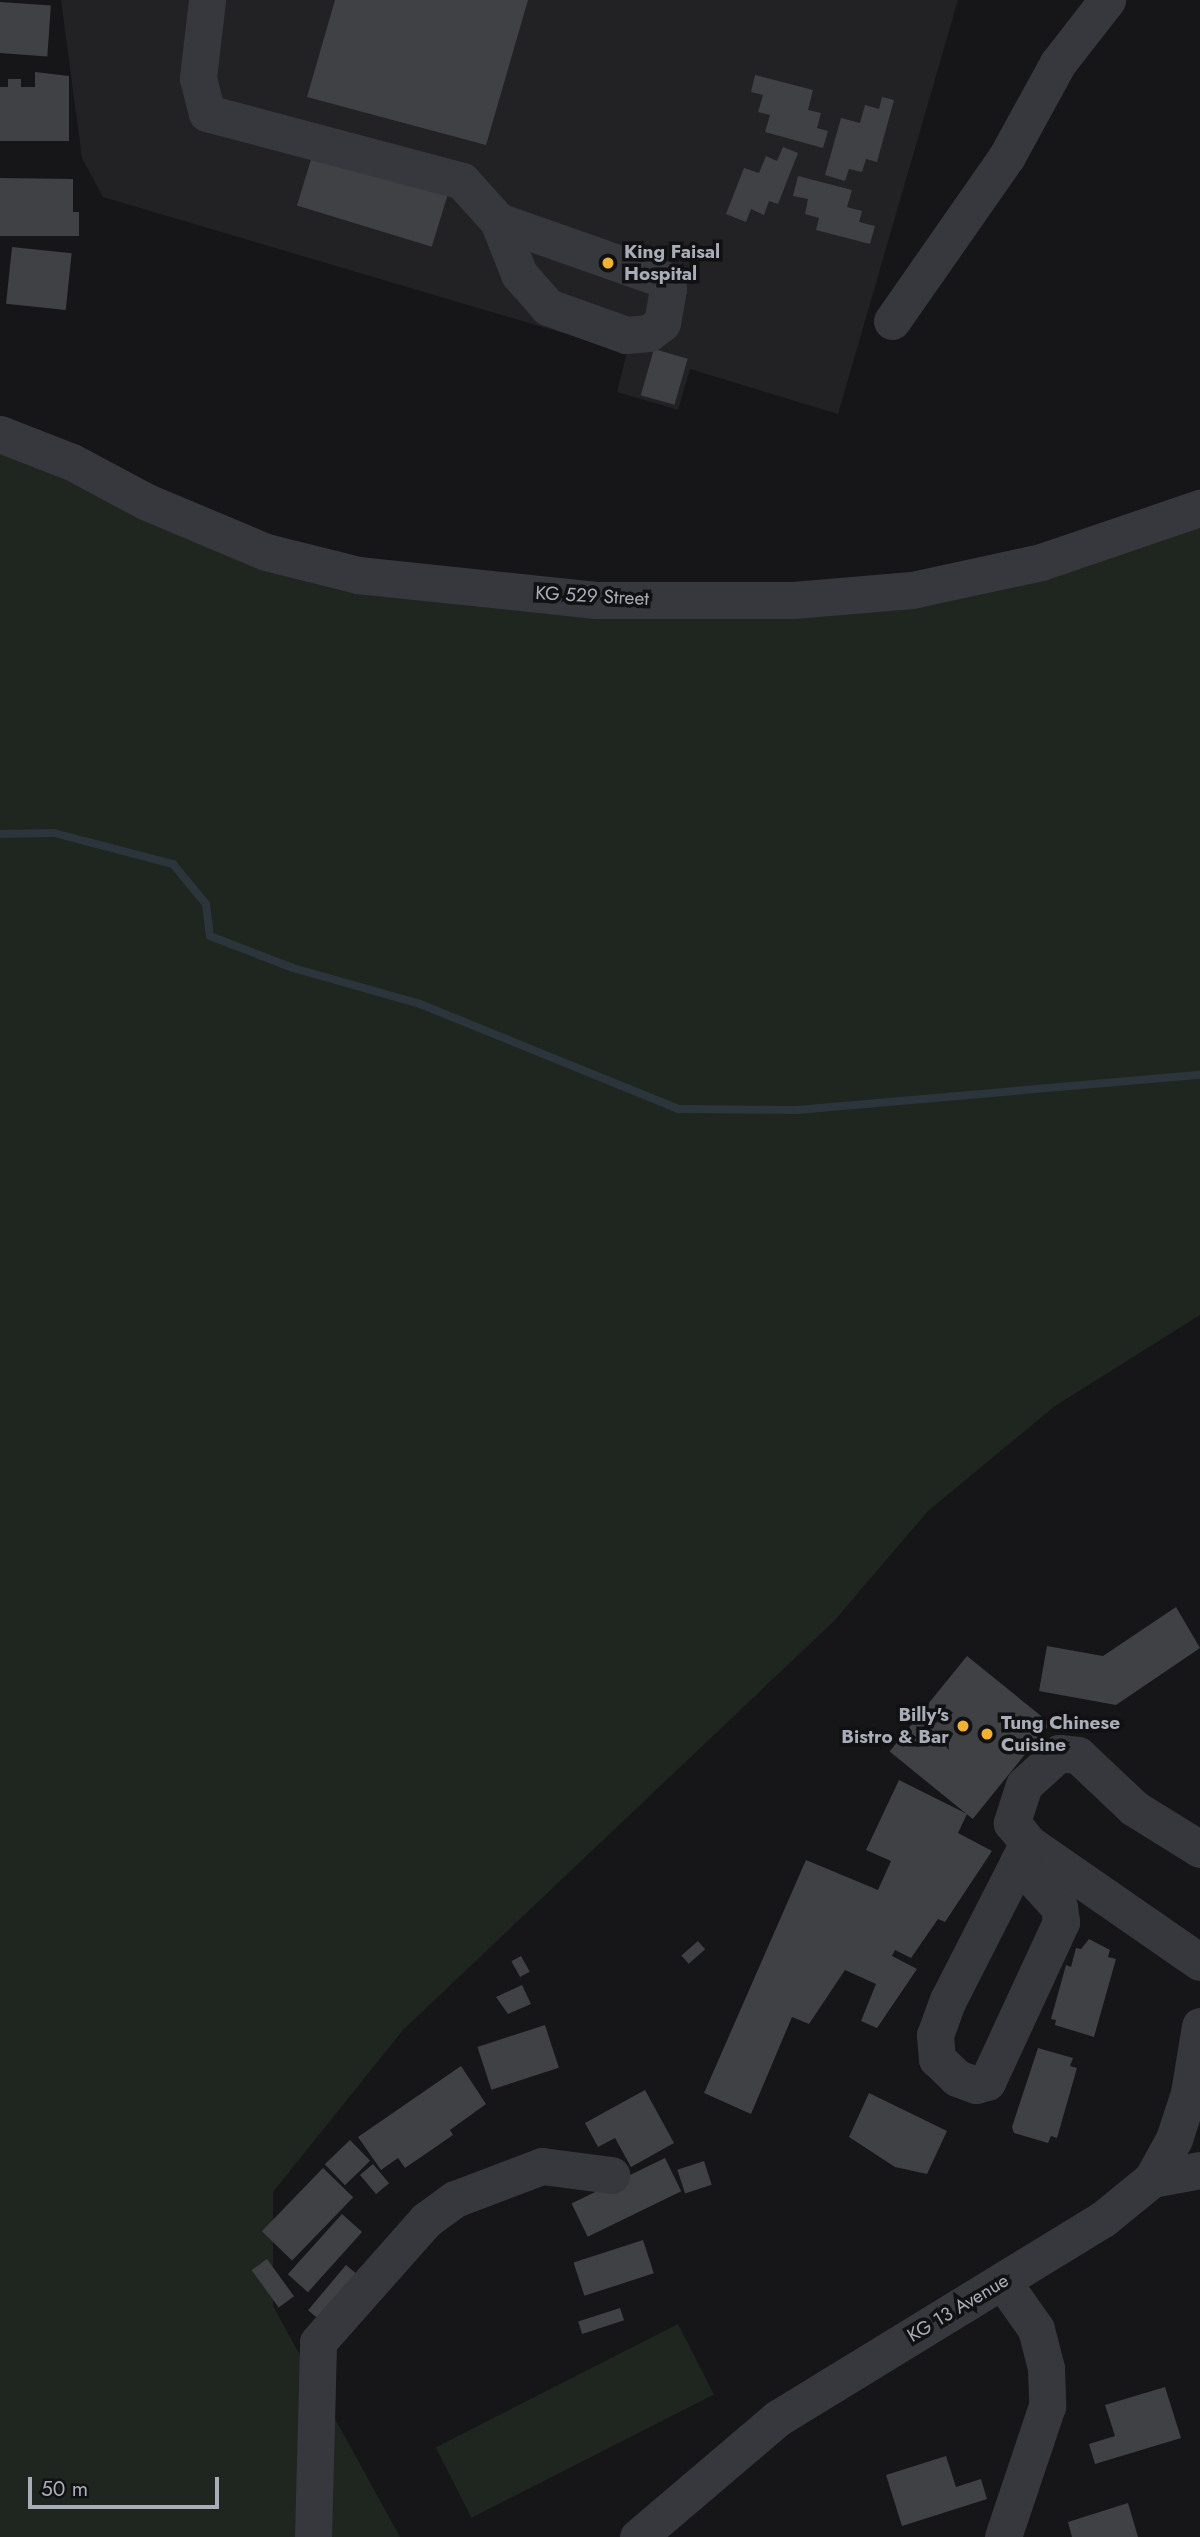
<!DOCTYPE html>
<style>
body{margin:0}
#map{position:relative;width:1200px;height:2537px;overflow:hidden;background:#161618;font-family:Jost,sans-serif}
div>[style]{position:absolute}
.built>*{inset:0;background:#222225}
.green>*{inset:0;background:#1e261f;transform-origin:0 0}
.stream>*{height:8px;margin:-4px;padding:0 4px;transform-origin:4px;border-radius:4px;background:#2c353c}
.building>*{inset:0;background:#404145;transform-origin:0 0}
.minor>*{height:37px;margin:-18.5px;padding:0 18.5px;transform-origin:18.5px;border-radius:18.5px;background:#37383d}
.dots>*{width:19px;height:19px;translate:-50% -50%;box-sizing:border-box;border:4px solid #111113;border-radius:50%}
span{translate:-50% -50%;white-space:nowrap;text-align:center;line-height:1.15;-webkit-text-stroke:7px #111113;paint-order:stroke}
.poi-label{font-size:19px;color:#a8adb8;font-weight:700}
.left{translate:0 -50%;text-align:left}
.right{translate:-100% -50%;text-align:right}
.street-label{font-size:19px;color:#a8adb8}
.scale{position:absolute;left:28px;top:2477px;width:191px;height:32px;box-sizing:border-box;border:4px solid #a8adb8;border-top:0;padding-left:9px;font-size:21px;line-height:24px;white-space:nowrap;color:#a8adb8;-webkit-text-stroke:5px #111113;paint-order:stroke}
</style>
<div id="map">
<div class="built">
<div style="clip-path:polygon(61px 0,958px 0,838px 414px,690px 369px,678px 410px,617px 392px,627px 352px,103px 197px,82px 158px)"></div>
</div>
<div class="green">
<div style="clip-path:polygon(0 437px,264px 543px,424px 584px,838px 608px,1200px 520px,1200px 1315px,1055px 1406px,928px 1511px,834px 1621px,403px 2030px,273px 2192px,273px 2306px,400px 2537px,0 2537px)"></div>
<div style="left:678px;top:2324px;width:79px;height:272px;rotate:63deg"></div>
</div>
<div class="stream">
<div style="left:0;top:834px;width:54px;rotate:-1.1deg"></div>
<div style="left:54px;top:833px;width:123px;rotate:14.6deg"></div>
<div style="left:173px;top:864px;width:52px;rotate:50.5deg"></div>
<div style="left:206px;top:904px;width:32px;rotate:83deg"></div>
<div style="left:210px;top:936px;width:89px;rotate:21.1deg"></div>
<div style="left:293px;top:968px;width:132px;rotate:15.8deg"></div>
<div style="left:420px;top:1004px;width:279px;rotate:22.1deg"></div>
<div style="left:678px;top:1109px;width:119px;rotate:0.5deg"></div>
<div style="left:797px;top:1110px;width:405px;rotate:-5deg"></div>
</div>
<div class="building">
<div style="clip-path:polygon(335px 0,528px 0,486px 145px,307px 97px)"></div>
<div style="left:0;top:2px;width:51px;height:51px;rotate:4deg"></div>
<div style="clip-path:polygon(35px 72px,69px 76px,69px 141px,0 141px,0 87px,8px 87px,8px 79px,21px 79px,21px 87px,35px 87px)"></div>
<div style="clip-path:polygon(755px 75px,813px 90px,808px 110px,821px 113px,817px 128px,828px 131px,823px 148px,765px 132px,770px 115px,758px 112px,763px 95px,751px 92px)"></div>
<div style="clip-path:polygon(882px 97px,894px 100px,877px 162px,866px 159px,862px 172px,849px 169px,845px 181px,825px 175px,841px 118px,860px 123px,865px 105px,879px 109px)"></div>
<div style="clip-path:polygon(783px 147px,798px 153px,778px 204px,769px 201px,764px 215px,751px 209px,746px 222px,726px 214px,744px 168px,759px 173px,766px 156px,777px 161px)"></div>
<div style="left:313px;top:153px;width:141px;height:55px;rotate:17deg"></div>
<div style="clip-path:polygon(798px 176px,852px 190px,847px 207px,862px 211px,859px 222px,875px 226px,870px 244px,816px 230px,819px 218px,805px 214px,808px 199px,793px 196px)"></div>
<div style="clip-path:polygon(0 178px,73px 179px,73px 212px,79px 212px,79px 236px,0 236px)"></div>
<div style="left:12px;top:247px;width:60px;height:57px;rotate:6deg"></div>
<div style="left:654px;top:349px;width:35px;height:48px;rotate:16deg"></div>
<div style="clip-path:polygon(1176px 1607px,1200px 1648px,1116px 1705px,1039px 1691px,1047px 1646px,1103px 1656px)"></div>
<div style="left:967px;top:1656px;width:107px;height:123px;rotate:39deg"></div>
<div style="clip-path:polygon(899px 1780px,967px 1814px,958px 1833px,992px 1851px,945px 1922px,938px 1919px,911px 1958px,895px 1950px,892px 1956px,917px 1969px,877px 2028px,861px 2021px,876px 1984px,845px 1970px,809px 2024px,792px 2017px,751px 2114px,704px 2093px,806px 1860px,878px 1890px,891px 1861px,866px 1850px)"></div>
<div style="clip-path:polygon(1089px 1939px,1110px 1950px,1108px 1957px,1116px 1959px,1094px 2037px,1055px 2025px,1056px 2020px,1051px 2019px,1066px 1965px,1071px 1967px,1076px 1948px,1081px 1949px)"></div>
<div style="left:698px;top:1941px;width:11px;height:22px;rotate:49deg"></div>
<div style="left:521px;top:1956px;width:18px;height:11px;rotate:61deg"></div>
<div style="clip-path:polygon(522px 1985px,531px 2004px,508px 2014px,496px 1997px)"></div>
<div style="left:545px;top:2025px;width:45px;height:71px;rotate:72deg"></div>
<div style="clip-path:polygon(1038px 2048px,1073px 2058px,1070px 2066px,1077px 2068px,1057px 2138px,1051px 2136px,1048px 2143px,1014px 2133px,1012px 2127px)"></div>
<div style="clip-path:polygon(461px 2066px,486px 2104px,450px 2130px,453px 2135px,405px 2168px,398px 2158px,381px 2170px,358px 2137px)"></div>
<div style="clip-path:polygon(645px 2090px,674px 2143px,631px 2167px,615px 2138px,598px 2147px,585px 2123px)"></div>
<div style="clip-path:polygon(869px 2093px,947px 2131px,927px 2174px,895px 2167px,849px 2137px)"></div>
<div style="left:350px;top:2140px;width:29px;height:35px;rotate:46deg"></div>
<div style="left:665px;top:2158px;width:37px;height:104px;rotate:64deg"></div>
<div style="left:704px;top:2161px;width:25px;height:28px;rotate:72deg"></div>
<div style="left:373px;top:2164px;width:25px;height:17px;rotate:50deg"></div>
<div style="left:323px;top:2168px;width:42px;height:88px;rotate:44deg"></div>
<div style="left:342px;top:2214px;width:27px;height:81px;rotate:42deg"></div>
<div style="left:643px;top:2240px;width:35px;height:73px;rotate:72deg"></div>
<div style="left:267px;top:2259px;width:46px;height:19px;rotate:54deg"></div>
<div style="left:346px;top:2265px;width:23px;height:59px;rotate:40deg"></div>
<div style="left:620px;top:2308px;width:13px;height:44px;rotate:72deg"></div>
<div style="clip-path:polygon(1165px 2387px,1181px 2438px,1095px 2464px,1089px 2444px,1115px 2436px,1105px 2405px)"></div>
<div style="clip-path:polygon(946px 2456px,956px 2487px,981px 2479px,987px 2499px,902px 2526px,886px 2475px)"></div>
<div style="clip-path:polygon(1128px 2503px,1138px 2537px,1072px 2537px,1068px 2522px)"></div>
</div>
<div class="minor">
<div style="left:207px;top:0;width:79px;rotate:96.6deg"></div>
<div style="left:198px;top:78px;width:36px;rotate:76deg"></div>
<div style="left:207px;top:113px;width:264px;rotate:14.9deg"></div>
<div style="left:462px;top:181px;width:54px;rotate:48deg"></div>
<div style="left:498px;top:221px;width:57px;rotate:68.4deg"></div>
<div style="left:519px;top:274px;width:44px;rotate:48.7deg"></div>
<div style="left:548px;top:307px;width:83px;rotate:19.7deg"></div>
<div style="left:626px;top:335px;width:23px;rotate:-5deg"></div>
<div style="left:649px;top:333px;width:16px;rotate:-38deg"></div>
<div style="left:662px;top:323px;width:35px;rotate:-80deg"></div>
<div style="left:668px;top:289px;width:11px;rotate:-117deg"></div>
<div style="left:663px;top:279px;width:175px;rotate:-160.6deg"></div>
<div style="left:892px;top:321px;width:201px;rotate:-55.1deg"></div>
<div style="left:1007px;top:156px;width:106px;rotate:-61.3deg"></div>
<div style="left:1058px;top:63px;width:80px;rotate:-52.1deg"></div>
<div style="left:0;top:434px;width:77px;rotate:21.3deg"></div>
<div style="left:72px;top:462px;width:85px;rotate:28.1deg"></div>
<div style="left:147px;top:502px;width:129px;rotate:22.8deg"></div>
<div style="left:266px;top:552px;width:95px;rotate:14deg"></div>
<div style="left:358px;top:575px;width:239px;rotate:6deg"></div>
<div style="left:596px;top:600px;width:197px"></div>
<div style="left:793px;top:600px;width:119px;rotate:-4.8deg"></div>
<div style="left:912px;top:590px;width:132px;rotate:-12.2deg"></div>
<div style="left:1041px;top:562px;width:168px;rotate:-18.8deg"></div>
<div style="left:1200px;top:1849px;width:78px;rotate:-148.2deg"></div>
<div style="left:1134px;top:1808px;width:77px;rotate:-136.6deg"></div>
<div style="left:1078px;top:1755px;width:19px;rotate:-174deg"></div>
<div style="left:1059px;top:1753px;width:47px;rotate:137.6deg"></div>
<div style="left:1024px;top:1785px;width:40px;rotate:108deg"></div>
<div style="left:1012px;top:1823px;width:26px;rotate:51deg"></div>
<div style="left:1028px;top:1843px;width:209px;rotate:34.7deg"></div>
<div style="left:1018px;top:1862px;width:61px;rotate:47.7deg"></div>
<div style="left:1059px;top:1907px;width:15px;rotate:82deg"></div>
<div style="left:1061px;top:1922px;width:176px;rotate:114.8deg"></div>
<div style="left:987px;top:2082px;width:11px;rotate:165deg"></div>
<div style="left:976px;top:2085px;width:20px;rotate:-160deg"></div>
<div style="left:957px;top:2078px;width:28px;rotate:-136deg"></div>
<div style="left:937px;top:2059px;width:24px;rotate:-95deg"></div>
<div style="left:935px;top:2035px;width:37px;rotate:-70deg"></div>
<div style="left:948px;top:2000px;width:176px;rotate:-63deg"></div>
<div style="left:1152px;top:2179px;width:49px;rotate:-10.6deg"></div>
<div style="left:1003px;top:2282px;width:57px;rotate:54.9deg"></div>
<div style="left:1036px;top:2329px;width:40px;rotate:75.6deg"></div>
<div style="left:1046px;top:2368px;width:38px;rotate:88deg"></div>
<div style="left:1047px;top:2406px;width:138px;rotate:108.6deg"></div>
<div style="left:313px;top:2537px;width:195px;rotate:-88.5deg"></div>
<div style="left:318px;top:2342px;width:163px;rotate:-48.5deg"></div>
<div style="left:426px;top:2220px;width:36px;rotate:-36deg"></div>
<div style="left:455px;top:2199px;width:93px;rotate:-20.8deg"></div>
<div style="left:542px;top:2166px;width:70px;rotate:7.4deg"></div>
<div style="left:638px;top:2537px;width:184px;rotate:-40.4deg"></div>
<div style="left:778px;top:2418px;width:381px;rotate:-31.5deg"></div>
<div style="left:1103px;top:2219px;width:63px;rotate:-39.2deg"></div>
<div style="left:1152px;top:2179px;width:46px;rotate:-61.2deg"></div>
<div style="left:1174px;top:2139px;width:48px;rotate:-71.9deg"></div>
<div style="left:1189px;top:2093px;width:68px;rotate:-80.7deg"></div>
</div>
<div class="dots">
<div style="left:608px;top:263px;background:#f2b134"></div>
<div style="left:963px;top:1726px;background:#f2b134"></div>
<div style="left:987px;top:1734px;background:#f2b134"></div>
</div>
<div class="poi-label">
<span class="left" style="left:624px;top:263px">King Faisal<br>Hospital</span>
<span class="right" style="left:949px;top:1726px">Billy's<br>Bistro &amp; Bar</span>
<span class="left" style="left:1001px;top:1734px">Tung Chinese<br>Cuisine</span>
</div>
<div class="street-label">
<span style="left:592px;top:596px;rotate:3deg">KG 529 Street</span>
<span style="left:958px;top:2308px;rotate:-31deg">KG 13 Avenue</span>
</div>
<div class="scale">50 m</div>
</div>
